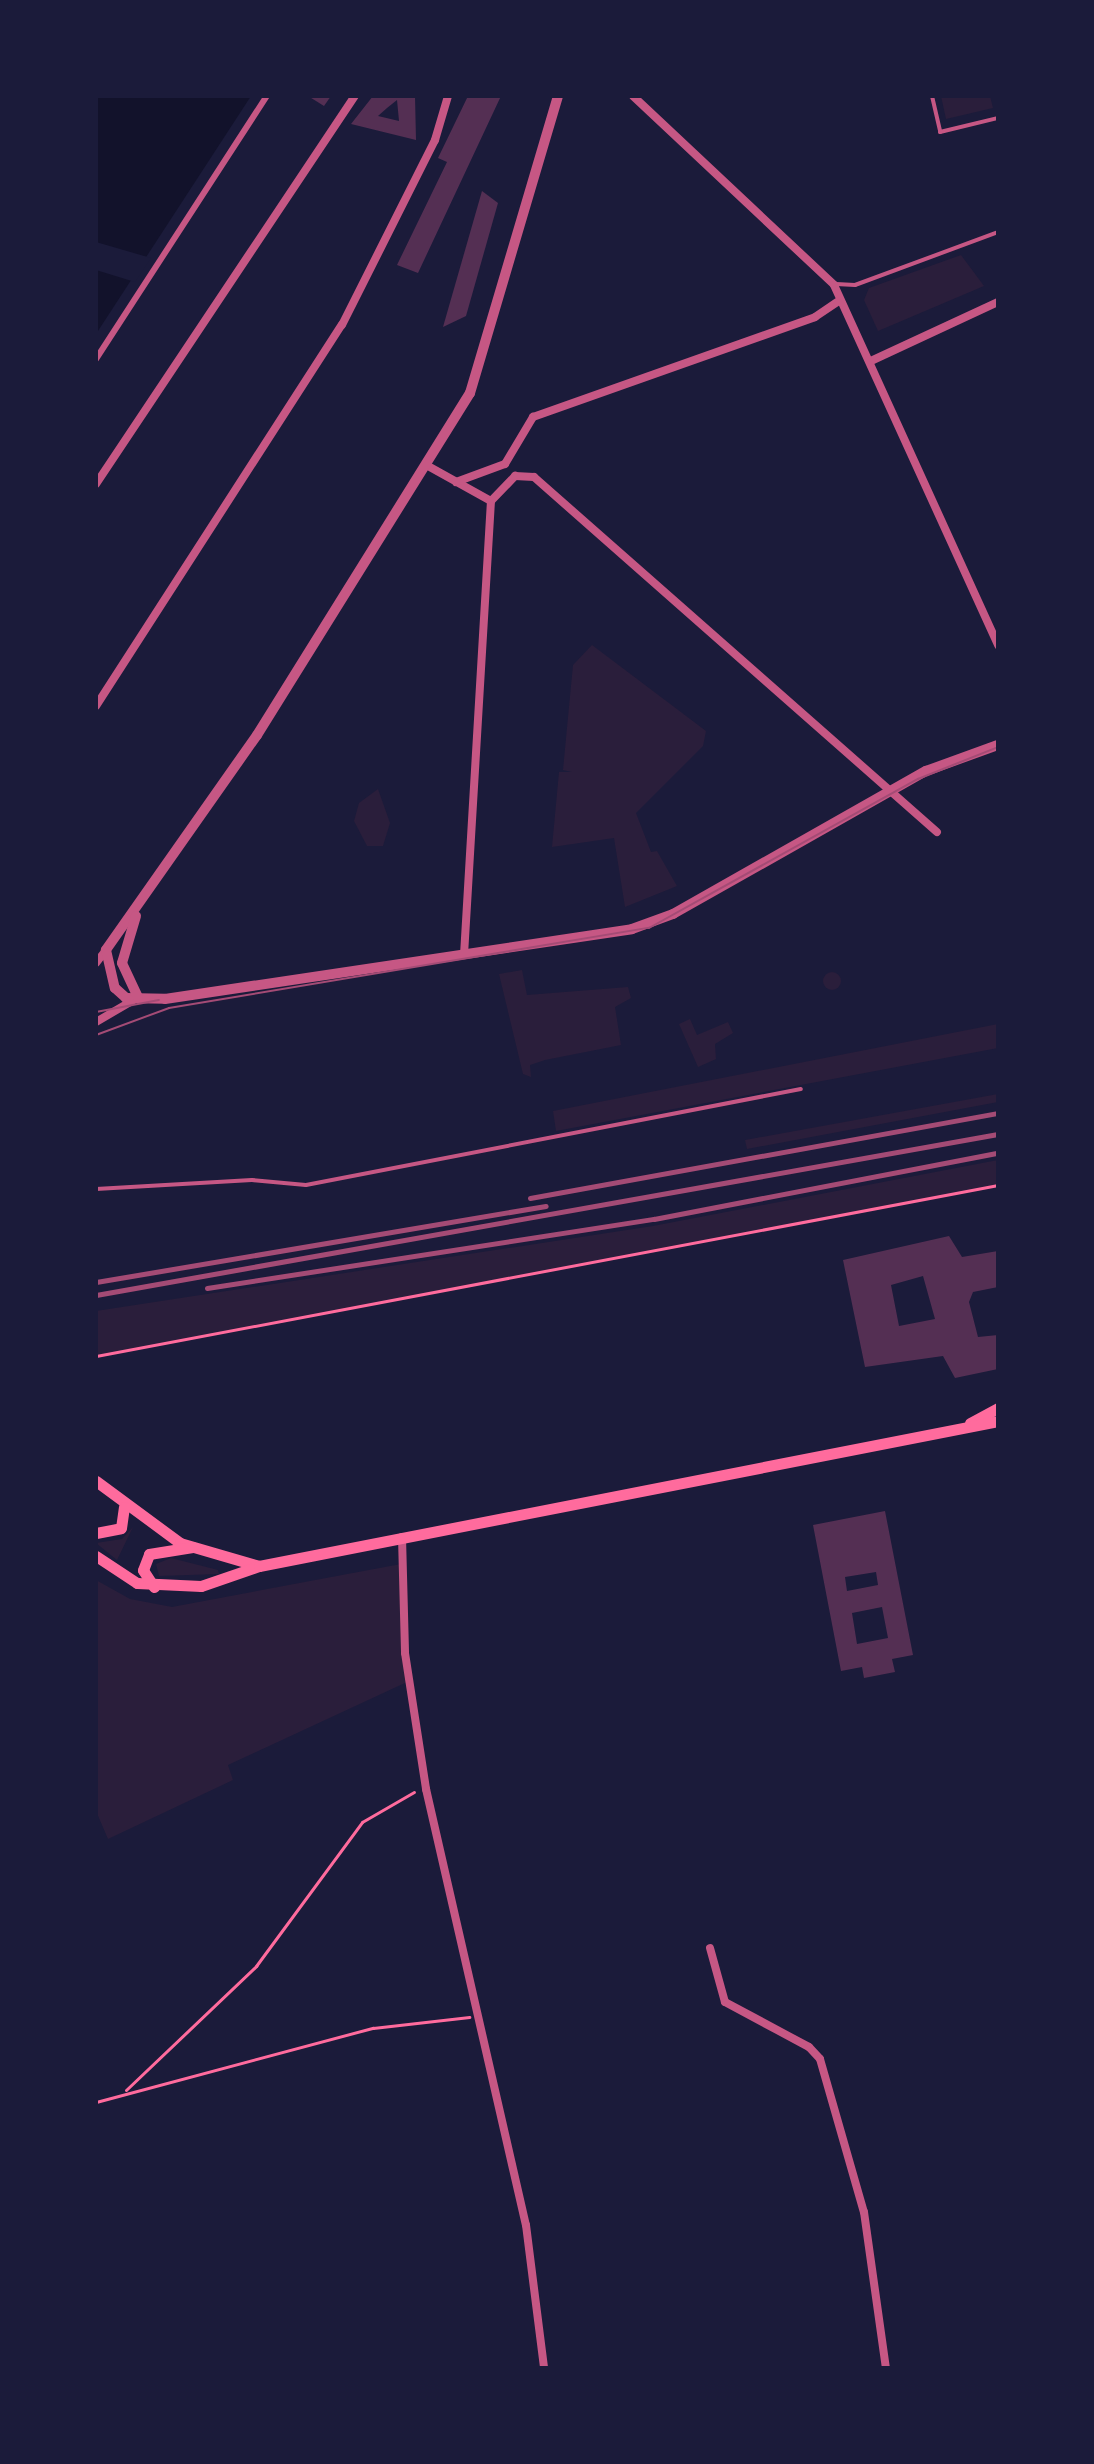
<!DOCTYPE html>
<html>
<head>
<meta charset="utf-8">
<style>
	body { margin:0 }
	#map { position:relative; width:1094px; height:2464px; overflow:hidden; background:#1b1b3a; font-family:"DM Sans",sans-serif }
	div>[style] { position:absolute }
	.green>* { inset:0; background:#2a1e3b }
	.round { border-radius:50% }
	.water>* { inset:0; background:#12122b }
	.pier>* { inset:0; background:#1b1b3a }
	.building>* { inset:0; background:#542f53 }
	.path>* { height:3px; margin:-1.5px; padding:0 1.5px; transform-origin:1.5px; border-radius:1.5px; background:#ff6b9d }
	.service>* { height:4px; margin:-2px; padding:0 2px; transform-origin:2px; border-radius:2px; background:#c65784 }
	.pedestrian>* { height:6px; margin:-3px; padding:0 3px; transform-origin:3px; border-radius:3px; background:#c65784 }
	.minor>* { height:8px; margin:-4px; padding:0 4px; transform-origin:4px; border-radius:4px; background:#c65784 }
	.tertiary>* { height:10px; margin:-5px; padding:0 5px; transform-origin:5px; border-radius:5px; background:#c65784 }
	.secondary>* { height:11px; margin:-5.5px; padding:0 5.5px; transform-origin:5.5px; border-radius:5.5px; background:#ff6b9d }
	.tram>* { height:2px; margin:-1px; padding:0 1px; transform-origin:1px; border-radius:1px; background:#a44b75 }
	.rail>* { height:5px; margin:-2.5px; padding:0 2.5px; transform-origin:2.5px; border-radius:2.5px; background:#a44b75 }
	span { translate:-50% -50%; white-space:nowrap; text-align:center; line-height:1.15; -webkit-text-stroke:8px #1b1b3a; paint-order:stroke }
	.frame { position:absolute; inset:0; border:98px solid #1b1b3a; pointer-events:none }
</style>
</head>
<body>
<div id="map">
	<div class="green">
		<i style="clip-path:polygon(941px 96px,990px 96px,993px 108px,946px 119px)"></i>
		<i style="clip-path:polygon(961px 255px,984px 286px,878px 331px,864px 300px,869px 288px)"></i>
		<i style="clip-path:polygon(592px 645px,706px 731px,703px 746px,636px 813px,651px 852px,657px 851px,677px 886px,625px 907px,614px 838px,552px 847px,559px 772px,572px 772px,563px 770px,573px 665px)"></i>
		<i style="clip-path:polygon(378px 789px,390px 823px,383px 846px,367px 846px,354px 821px,359px 803px)"></i>
		<i style="clip-path:polygon(522px 970px,527px 995px,628px 987px,631px 998px,615px 1007px,621px 1045px,545px 1060px,530px 1065px,531px 1077px,523px 1074px,499px 974px)"></i>
		<i class="round" style="left:823px;top:972px;width:18px;height:18px"></i>
		<i style="clip-path:polygon(690px 1019px,697px 1035px,728px 1022px,733px 1033px,715px 1044px,716px 1059px,698px 1067px,679px 1024px)"></i>
		<i style="clip-path:polygon(998px 1024px,998px 1048px,556px 1131px,553px 1111px)"></i>
		<i style="clip-path:polygon(998px 1094px,998px 1102px,747px 1149px,745px 1140px)"></i>
		<i style="clip-path:polygon(998px 1160px,998px 1185px,96px 1356px,96px 1311px,653px 1226px)"></i>
		<i style="clip-path:polygon(133px 1527px,117px 1560px,96px 1543px,122px 1539px)"></i>
		<i style="clip-path:polygon(171px 1558px,218px 1570px,219px 1574px,159px 1576px,156px 1564px)"></i>
		<i style="clip-path:polygon(401px 1564px,407px 1682px,228px 1765px,233px 1780px,108px 1839px,96px 1811px,96px 1580px,130px 1599px,172px 1607px)"></i>
	</div>
	<div class="water">
		<i style="clip-path:polygon(96px 96px,251px 96px,96px 334px)"></i>
	</div>
	<div class="pier">
		<i style="clip-path:polygon(96px 242px,151px 258px,135px 282px,96px 270px)"></i>
	</div>
	<div class="building">
		<i style="clip-path:polygon(308px 96px,331px 96px,324px 106px)"></i>
		<i style="clip-path:polygon(evenodd,373px 96px,415px 96px,416px 140px,351px 124px,373px 96px,397px 100px,399px 121px,378px 116px,387px 108px,397px 100px)"></i>
		<i style="clip-path:polygon(468px 96px,501px 96px,418px 273px,397px 265px,447px 162px,438px 158px)"></i>
		<i style="clip-path:polygon(482px 191px,498px 203px,466px 316px,443px 327px)"></i>
		<i style="clip-path:polygon(evenodd,949px 1236px,962px 1257px,998px 1251px,998px 1287px,973px 1292px,969px 1302px,978px 1337px,998px 1335px,998px 1369px,955px 1378px,943px 1356px,865px 1367px,843px 1260px,949px 1236px,923px 1276px,935px 1319px,899px 1326px,891px 1285px,923px 1276px)"></i>
		<i style="clip-path:polygon(evenodd,885px 1511px,913px 1655px,892px 1659px,895px 1672px,864px 1678px,862px 1667px,841px 1671px,813px 1525px,885px 1511px,876px 1572px,878px 1585px,847px 1591px,845px 1577px,876px 1572px,885px 1511px,882px 1607px,888px 1638px,857px 1644px,852px 1613px,882px 1607px)"></i>
	</div>
	<div class="path">
		<i style="left:96px;top:1356px;width:918px;rotate:-10.73deg"></i>
		<i style="left:126px;top:2090px;width:180px;rotate:-43.6deg"></i>
		<i style="left:256px;top:1966px;width:179px;rotate:-53.6deg"></i>
		<i style="left:362px;top:1822px;width:60px;rotate:-30deg"></i>
		<i style="left:96px;top:2102px;width:287px;rotate:-15deg"></i>
		<i style="left:373px;top:2028px;width:97px;rotate:-6.5deg"></i>
	</div>
	<div class="service">
		<i style="left:932px;top:96px;width:37px;rotate:77deg"></i>
		<i style="left:940px;top:132px;width:60px;rotate:-13.6deg"></i>
		<i style="left:836px;top:284px;width:19px;rotate:3deg"></i>
		<i style="left:855px;top:285px;width:153px;rotate:-20.3deg"></i>
		<i style="left:96px;top:1189px;width:156px;rotate:-3.3deg"></i>
		<i style="left:252px;top:1180px;width:54px;rotate:5.3deg"></i>
		<i style="left:306px;top:1185px;width:504px;rotate:-10.98deg"></i>
	</div>
	<div class="pedestrian">
		<i style="left:96px;top:359px;width:314px;rotate:-57deg"></i>
	</div>
	<div class="minor">
		<i style="left:633px;top:96px;width:276px;rotate:43.2deg"></i>
		<i style="left:834px;top:285px;width:396px;rotate:65.5deg"></i>
		<i style="left:873px;top:360px;width:138px;rotate:-24.9deg"></i>
		<i style="left:428px;top:466px;width:72px;rotate:29.1deg"></i>
		<i style="left:456px;top:482px;width:52px;rotate:-20.2deg"></i>
		<i style="left:505px;top:464px;width:55px;rotate:-59.2deg"></i>
		<i style="left:533px;top:417px;width:299px;rotate:-19.5deg"></i>
		<i style="left:815px;top:317px;width:27px;rotate:-34deg"></i>
		<i style="left:96px;top:484px;width:467px;rotate:-56.3deg"></i>
		<i style="left:96px;top:706px;width:454px;rotate:-57.2deg"></i>
		<i style="left:342px;top:325px;width:207px;rotate:-63.3deg"></i>
		<i style="left:435px;top:140px;width:46px;rotate:-73.5deg"></i>
		<i style="left:464px;top:955px;width:455px;rotate:-86.6deg"></i>
		<i style="left:491px;top:501px;width:35px;rotate:-46deg"></i>
		<i style="left:515px;top:476px;width:19px;rotate:3deg"></i>
		<i style="left:534px;top:477px;width:537px;rotate:41.38deg"></i>
		<i style="left:96px;top:963px;width:16px;rotate:-52deg"></i>
		<i style="left:96px;top:1022px;width:48px;rotate:-30.3deg"></i>
		<i style="left:402px;top:1537px;width:116px;rotate:88.5deg"></i>
		<i style="left:405px;top:1653px;width:138px;rotate:81.2deg"></i>
		<i style="left:426px;top:1789px;width:447px;rotate:77.1deg"></i>
		<i style="left:526px;top:2225px;width:144px;rotate:82.8deg"></i>
		<i style="left:710px;top:1948px;width:56px;rotate:74.5deg"></i>
		<i style="left:725px;top:2002px;width:95px;rotate:28.2deg"></i>
		<i style="left:809px;top:2047px;width:16px;rotate:47deg"></i>
		<i style="left:820px;top:2059px;width:159px;rotate:74deg"></i>
		<i style="left:864px;top:2212px;width:158px;rotate:82deg"></i>
	</div>
	<div class="tertiary">
		<i style="left:558px;top:96px;width:310px;rotate:106.5deg"></i>
		<i style="left:470px;top:393px;width:403px;rotate:121.9deg"></i>
		<i style="left:257px;top:735px;width:263px;rotate:125.1deg"></i>
		<i style="left:106px;top:950px;width:39px;rotate:77deg"></i>
		<i style="left:115px;top:988px;width:15px;rotate:42deg"></i>
		<i style="left:126px;top:998px;width:39px;rotate:1deg"></i>
		<i style="left:165px;top:999px;width:472px;rotate:-8.5deg"></i>
		<i style="left:632px;top:929px;width:44px;rotate:-20.1deg"></i>
		<i style="left:673px;top:914px;width:291px;rotate:-29.5deg"></i>
		<i style="left:926px;top:771px;width:77px;rotate:-19.9deg"></i>
		<i style="left:136px;top:916px;width:49px;rotate:106.6deg"></i>
		<i style="left:122px;top:963px;width:38px;rotate:65deg"></i>
	</div>
	<div class="secondary">
		<i style="left:970px;top:1423px;width:32px;rotate:-28deg"></i>
		<i style="left:96px;top:1481px;width:104px;rotate:36.4deg"></i>
		<i style="left:180px;top:1543px;width:82px;rotate:16.2deg"></i>
		<i style="left:96px;top:1533px;width:25px;rotate:-11deg"></i>
		<i style="left:121px;top:1528px;width:21px;rotate:-82deg"></i>
		<i style="left:96px;top:1556px;width:49px;rotate:33.4deg"></i>
		<i style="left:137px;top:1583px;width:64px;rotate:2.7deg"></i>
		<i style="left:201px;top:1586px;width:61px;rotate:-19deg"></i>
		<i style="left:259px;top:1566px;width:753px;rotate:-11.1deg"></i>
		<i style="left:154px;top:1587px;width:20px;rotate:-123deg"></i>
		<i style="left:143px;top:1570px;width:17px;rotate:-69deg"></i>
		<i style="left:149px;top:1554px;width:44px;rotate:-9.2deg"></i>
	</div>
	<div class="tram">
		<i style="left:96px;top:1012px;width:64px;rotate:-10.8deg"></i>
		<i style="left:96px;top:1035px;width:78px;rotate:-20.3deg"></i>
		<i style="left:169px;top:1008px;width:487px;rotate:-9.5deg"></i>
		<i style="left:649px;top:928px;width:308px;rotate:-29deg"></i>
		<i style="left:918px;top:779px;width:86px;rotate:-21.8deg"></i>
	</div>
	<div class="rail">
		<i style="left:530px;top:1198px;width:476px;rotate:-10.3deg"></i>
		<i style="left:96px;top:1282px;width:456px;rotate:-9.6deg"></i>
		<i style="left:207px;top:1288px;width:452px;rotate:-8.8deg"></i>
		<i style="left:654px;top:1219px;width:350px;rotate:-10.9deg"></i>
		<i style="left:96px;top:1295px;width:916px;rotate:-10.12deg"></i>
	</div>
	<div class="frame"></div>
</div>
</body>
</html>
